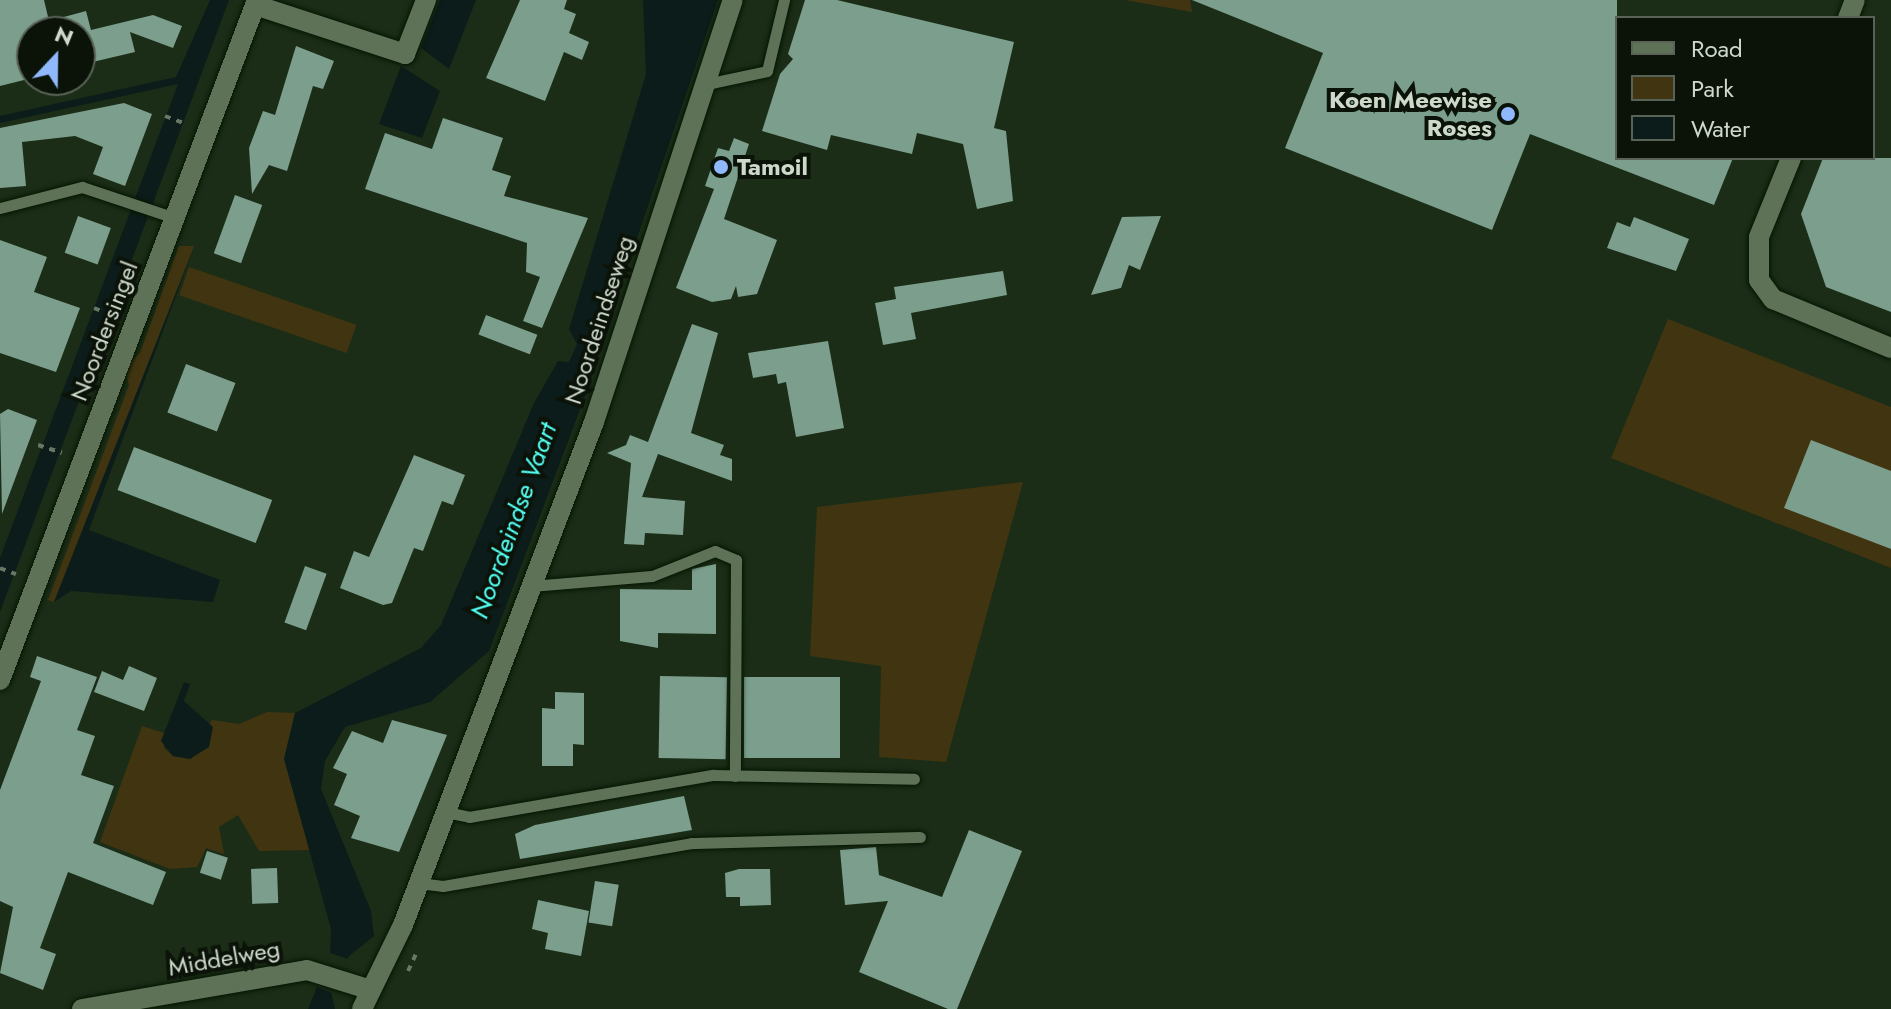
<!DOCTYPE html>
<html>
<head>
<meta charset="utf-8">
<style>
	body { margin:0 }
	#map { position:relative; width:1891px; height:1009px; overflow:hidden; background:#1b2d16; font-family:Jost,sans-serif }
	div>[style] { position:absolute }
	.green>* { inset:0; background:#413511; transform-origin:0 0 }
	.water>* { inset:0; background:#0c1c1a }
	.pier>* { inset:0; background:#1b2d16 }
	.building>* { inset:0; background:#7b9e8d; transform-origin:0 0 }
	.path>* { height:4px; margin-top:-2px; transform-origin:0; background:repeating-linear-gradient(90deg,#697865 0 6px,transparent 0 12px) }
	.roads { filter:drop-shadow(0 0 2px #051502) drop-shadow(0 0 2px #051502) }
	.lane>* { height:11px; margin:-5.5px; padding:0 5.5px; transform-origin:5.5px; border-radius:5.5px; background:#5e7258 }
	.street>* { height:20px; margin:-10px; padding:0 10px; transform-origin:10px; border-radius:10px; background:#5e7258 }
	.secondary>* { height:20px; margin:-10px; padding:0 10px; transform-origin:10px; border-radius:10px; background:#5e7258 }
	.dots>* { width:22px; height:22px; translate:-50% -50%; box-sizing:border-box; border:4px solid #0b1309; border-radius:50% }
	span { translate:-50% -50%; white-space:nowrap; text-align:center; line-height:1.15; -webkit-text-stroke:8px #0b1309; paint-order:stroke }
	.poi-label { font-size:24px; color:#ced9cb; font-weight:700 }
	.right { translate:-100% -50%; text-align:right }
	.left { translate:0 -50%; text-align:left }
	.street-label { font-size:24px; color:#ced9cb }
	.water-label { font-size:26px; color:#53fef2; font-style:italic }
	.legend { position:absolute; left:1615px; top:16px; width:260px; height:144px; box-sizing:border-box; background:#0b1309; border:2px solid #596257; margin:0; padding:10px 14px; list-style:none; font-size:24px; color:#ced9cb }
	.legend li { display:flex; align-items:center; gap:16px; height:40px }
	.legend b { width:40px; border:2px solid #596257 }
	.north { position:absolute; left:16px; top:16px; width:80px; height:80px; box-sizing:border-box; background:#0b1309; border:2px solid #596257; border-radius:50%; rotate:22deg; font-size:22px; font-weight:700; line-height:32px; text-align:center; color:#ced9cb }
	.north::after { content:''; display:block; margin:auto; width:28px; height:36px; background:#90b8fd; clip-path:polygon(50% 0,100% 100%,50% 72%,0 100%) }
</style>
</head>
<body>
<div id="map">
	<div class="green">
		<i style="clip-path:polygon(1125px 0,1190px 0,1192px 12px)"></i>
		<i style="clip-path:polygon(179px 246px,194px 246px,54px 602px,48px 600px,129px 385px,124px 368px,140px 353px)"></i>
		<i style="left:189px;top:267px;width:177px;height:30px;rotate:19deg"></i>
		<i style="clip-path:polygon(1668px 319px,1891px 407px,1891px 568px,1611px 458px)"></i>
		<i style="clip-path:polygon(1023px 482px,946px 762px,879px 757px,881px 666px,810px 656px,817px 507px)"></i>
		<i style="clip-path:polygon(267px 712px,295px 713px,284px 759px,311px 850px,259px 851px,238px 815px,219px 827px,224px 854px,206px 848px,197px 867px,170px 869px,100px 842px,142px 726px,164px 733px,164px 748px,173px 756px,190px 759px,212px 720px,239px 724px)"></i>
	</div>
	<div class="water">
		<i style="clip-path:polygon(210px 0,229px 0,0 612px,0 558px,178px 84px,0 123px,0 116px,176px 77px)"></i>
		<i style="clip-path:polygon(440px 0,476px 0,449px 69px,421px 48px)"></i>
		<i style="clip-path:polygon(643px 0,718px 0,601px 344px,589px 348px,582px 366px,590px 383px,489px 651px,430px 702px,345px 727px,325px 761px,321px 789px,371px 911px,374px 936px,349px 956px,331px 992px,335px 1009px,308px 1009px,330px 955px,331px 929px,284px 759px,295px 713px,421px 648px,441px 625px,534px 403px,558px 361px,569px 362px,577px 344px,569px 329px,646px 74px)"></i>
		<i style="clip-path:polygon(401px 66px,440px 91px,422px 138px,379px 124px)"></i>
		<i style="clip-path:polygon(193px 250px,89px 530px,220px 580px,213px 602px,71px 591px,54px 602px)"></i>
		<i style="clip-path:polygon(184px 682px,190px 684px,184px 701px,213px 727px,209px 747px,190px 759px,173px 756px,161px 741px)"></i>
	</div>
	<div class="pier">
		<i style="clip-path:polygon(330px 953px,348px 959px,331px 993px,317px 987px)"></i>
	</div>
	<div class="building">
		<i style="clip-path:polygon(0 0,44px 0,49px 21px,86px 11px,91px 30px,153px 15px,182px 26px,173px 48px,130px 32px,135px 52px,80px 65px,83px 32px,32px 32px,32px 78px,0 86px)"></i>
		<i style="clip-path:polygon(520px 0,567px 0,564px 9px,576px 14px,569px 33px,589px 42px,582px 60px,564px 52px,545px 101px,486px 78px)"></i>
		<i style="clip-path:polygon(805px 0,837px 0,1014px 42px,994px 128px,1006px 131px,1013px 201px,977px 209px,963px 144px,917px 133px,912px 154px,831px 135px,827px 150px,762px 131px,780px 74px,793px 59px,788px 54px)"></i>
		<i style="clip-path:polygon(1192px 0,1617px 0,1617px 158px,1733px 158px,1714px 205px,1530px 134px,1492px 230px,1285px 148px,1323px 53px)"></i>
		<i style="clip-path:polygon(296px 46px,334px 61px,323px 89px,313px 86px,287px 171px,269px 165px,252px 194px,249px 148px,263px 111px,275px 115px)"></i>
		<i style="clip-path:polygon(124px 103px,152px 114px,125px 186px,93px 174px,103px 147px,75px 136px,22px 142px,26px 186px,0 188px,0 128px)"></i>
		<i style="clip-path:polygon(443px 118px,503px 138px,492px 170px,511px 176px,504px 196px,588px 218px,542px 328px,523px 321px,540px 277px,526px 272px,527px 243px,365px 189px,385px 133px,432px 149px)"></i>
		<i style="clip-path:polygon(734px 138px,749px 144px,724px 219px,777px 240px,757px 294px,738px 297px,736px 286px,731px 299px,712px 302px,676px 288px,714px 189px,705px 186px,718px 148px,729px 151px)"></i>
		<i style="clip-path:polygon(1823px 158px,1891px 158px,1891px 312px,1826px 287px,1801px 214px)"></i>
		<i style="left:235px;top:195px;width:29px;height:62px;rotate:20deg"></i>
		<i style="left:78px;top:216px;width:35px;height:39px;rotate:20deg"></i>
		<i style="clip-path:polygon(1161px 216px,1140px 270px,1129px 265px,1121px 288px,1091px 295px,1122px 217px)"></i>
		<i style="clip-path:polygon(1634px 217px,1689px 239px,1676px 271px,1607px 248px,1617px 222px,1630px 227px)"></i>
		<i style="clip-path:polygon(0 240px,47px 257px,34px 292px,80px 308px,56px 372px,0 353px)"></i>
		<i style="clip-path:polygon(1003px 271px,1007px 295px,911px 313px,916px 339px,883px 345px,875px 303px,896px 299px,894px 287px)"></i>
		<i style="left:486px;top:315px;width:55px;height:21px;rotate:21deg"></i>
		<i style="clip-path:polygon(692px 324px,718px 333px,691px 433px,724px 445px,720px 455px,732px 459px,732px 481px,658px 454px,642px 497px,685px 501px,683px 535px,645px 533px,644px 545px,624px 544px,631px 463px,607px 453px,626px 445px,630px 435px,648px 442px)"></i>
		<i style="clip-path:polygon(828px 341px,844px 428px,796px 437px,786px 382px,778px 384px,776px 374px,753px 378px,748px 353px)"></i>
		<i style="left:186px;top:364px;width:53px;height:52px;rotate:21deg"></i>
		<i style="clip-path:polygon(8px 409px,37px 420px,2px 514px,0 414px)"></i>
		<i style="clip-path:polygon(1811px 440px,1891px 471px,1891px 549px,1784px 508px)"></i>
		<i style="left:134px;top:447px;width:148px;height:46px;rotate:21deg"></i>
		<i style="clip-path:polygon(414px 455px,465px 475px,453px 505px,442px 501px,423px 551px,414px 548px,392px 603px,383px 605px,340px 588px,354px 551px,369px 557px)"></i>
		<i style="clip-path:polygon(716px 564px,716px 634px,658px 633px,658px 648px,620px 641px,620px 589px,692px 590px,692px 569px)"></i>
		<i style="left:305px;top:566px;width:23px;height:60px;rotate:20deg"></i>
		<i style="clip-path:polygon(37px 656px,97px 677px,77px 730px,95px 736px,81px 775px,114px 786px,93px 843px,166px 872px,153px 905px,68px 872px,40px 948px,56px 954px,43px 990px,0 973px,13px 907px,0 901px,0 790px,41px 681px,30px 677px)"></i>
		<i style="clip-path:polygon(129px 666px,157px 678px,144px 711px,94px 692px,102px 671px,123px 680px)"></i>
		<i style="left:660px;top:676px;width:67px;height:82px;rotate:1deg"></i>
		<i style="left:744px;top:677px;width:96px;height:81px"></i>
		<i style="clip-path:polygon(555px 692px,584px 693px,584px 745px,573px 744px,573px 766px,542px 766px,542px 708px,555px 709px)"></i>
		<i style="clip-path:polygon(392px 720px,447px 735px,399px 852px,351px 838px,360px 816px,334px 805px,347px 774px,333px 768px,352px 731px,383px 743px)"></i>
		<i style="clip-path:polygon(684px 796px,692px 830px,520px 859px,515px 834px,535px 825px)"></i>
		<i style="clip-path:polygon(969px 830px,1022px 851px,957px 1009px,948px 1009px,859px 972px,888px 901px,845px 905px,840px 850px,876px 847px,879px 875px,942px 897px)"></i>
		<i style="left:207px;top:851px;width:22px;height:23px;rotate:18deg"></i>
		<i style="left:277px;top:868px;width:35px;height:26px;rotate:88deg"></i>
		<i style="clip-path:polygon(739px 869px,770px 869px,771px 905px,740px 906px,740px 897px,726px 897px,725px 873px)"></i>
		<i style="left:595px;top:881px;width:24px;height:42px;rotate:9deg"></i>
		<i style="clip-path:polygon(538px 900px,589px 911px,581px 956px,545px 949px,548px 933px,532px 929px)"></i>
	</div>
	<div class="path">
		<i style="left:165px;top:116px;width:22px;rotate:21deg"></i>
		<i style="left:94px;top:308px;width:22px;rotate:22deg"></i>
		<i style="left:38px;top:445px;width:25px;rotate:18deg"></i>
		<i style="left:0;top:568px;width:17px;rotate:21deg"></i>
		<i style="left:408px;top:971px;width:19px;rotate:-65deg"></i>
	</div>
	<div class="roads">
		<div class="lane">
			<i style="left:711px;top:83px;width:57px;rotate:-12.1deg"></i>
			<i style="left:767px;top:71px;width:73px;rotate:-76.5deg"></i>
			<i style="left:0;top:208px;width:85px;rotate:-14.4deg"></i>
			<i style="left:82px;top:187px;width:98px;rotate:18.4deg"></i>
			<i style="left:531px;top:586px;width:121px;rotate:-4.7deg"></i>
			<i style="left:652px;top:576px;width:68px;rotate:-21.6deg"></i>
			<i style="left:715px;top:551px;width:23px;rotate:23deg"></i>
			<i style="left:736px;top:560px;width:216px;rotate:90.3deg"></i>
			<i style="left:446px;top:812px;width:24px;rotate:12deg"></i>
			<i style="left:469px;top:817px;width:248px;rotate:-9.8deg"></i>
			<i style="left:713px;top:775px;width:201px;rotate:1.1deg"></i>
			<i style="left:419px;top:883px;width:24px;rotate:7deg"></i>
			<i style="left:443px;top:886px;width:252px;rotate:-9.8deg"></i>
			<i style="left:691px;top:843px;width:229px;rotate:-1.5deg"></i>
		</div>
		<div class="street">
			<i style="left:255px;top:5px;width:158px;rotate:18.1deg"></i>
			<i style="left:405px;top:54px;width:58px;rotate:-68.7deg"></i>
			<i style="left:1848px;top:18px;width:19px;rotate:-69deg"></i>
			<i style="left:1791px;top:158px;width:85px;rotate:112.1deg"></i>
			<i style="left:1759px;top:237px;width:43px;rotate:90deg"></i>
			<i style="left:1759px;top:280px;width:24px;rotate:54deg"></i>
			<i style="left:1773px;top:299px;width:128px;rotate:22.6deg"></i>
			<i style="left:0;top:680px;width:727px;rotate:-69.3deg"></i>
			<i style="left:82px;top:1009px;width:228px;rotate:-9.8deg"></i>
			<i style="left:307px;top:970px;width:67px;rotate:17.4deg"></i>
		</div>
		<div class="secondary">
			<i style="left:362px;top:1009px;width:93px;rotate:-64deg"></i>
			<i style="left:403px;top:925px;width:538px;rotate:-69.21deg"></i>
			<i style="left:594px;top:422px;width:444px;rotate:-71.8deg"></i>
		</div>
	</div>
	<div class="dots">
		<i style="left:1508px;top:114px;background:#90b8fd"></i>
		<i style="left:721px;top:167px;background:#90b8fd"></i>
	</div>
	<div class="poi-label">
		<span class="right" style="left:1492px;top:114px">Koen Meewise<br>Roses</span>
		<span class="left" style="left:737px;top:167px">Tamoil</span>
	</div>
	<div class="street-label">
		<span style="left:599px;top:320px;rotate:-72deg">Noordeindseweg</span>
		<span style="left:104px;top:331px;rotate:-69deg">Noordersingel</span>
		<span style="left:224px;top:958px;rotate:-10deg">Middelweg</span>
	</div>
	<div class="water-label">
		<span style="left:514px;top:521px;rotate:-70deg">Noordeindse Vaart</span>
	</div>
	<ul class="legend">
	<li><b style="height:10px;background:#5e7258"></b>Road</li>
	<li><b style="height:22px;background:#413511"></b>Park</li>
	<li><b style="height:22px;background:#0c1c1a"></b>Water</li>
	</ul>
	<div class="north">N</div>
</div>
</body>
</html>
